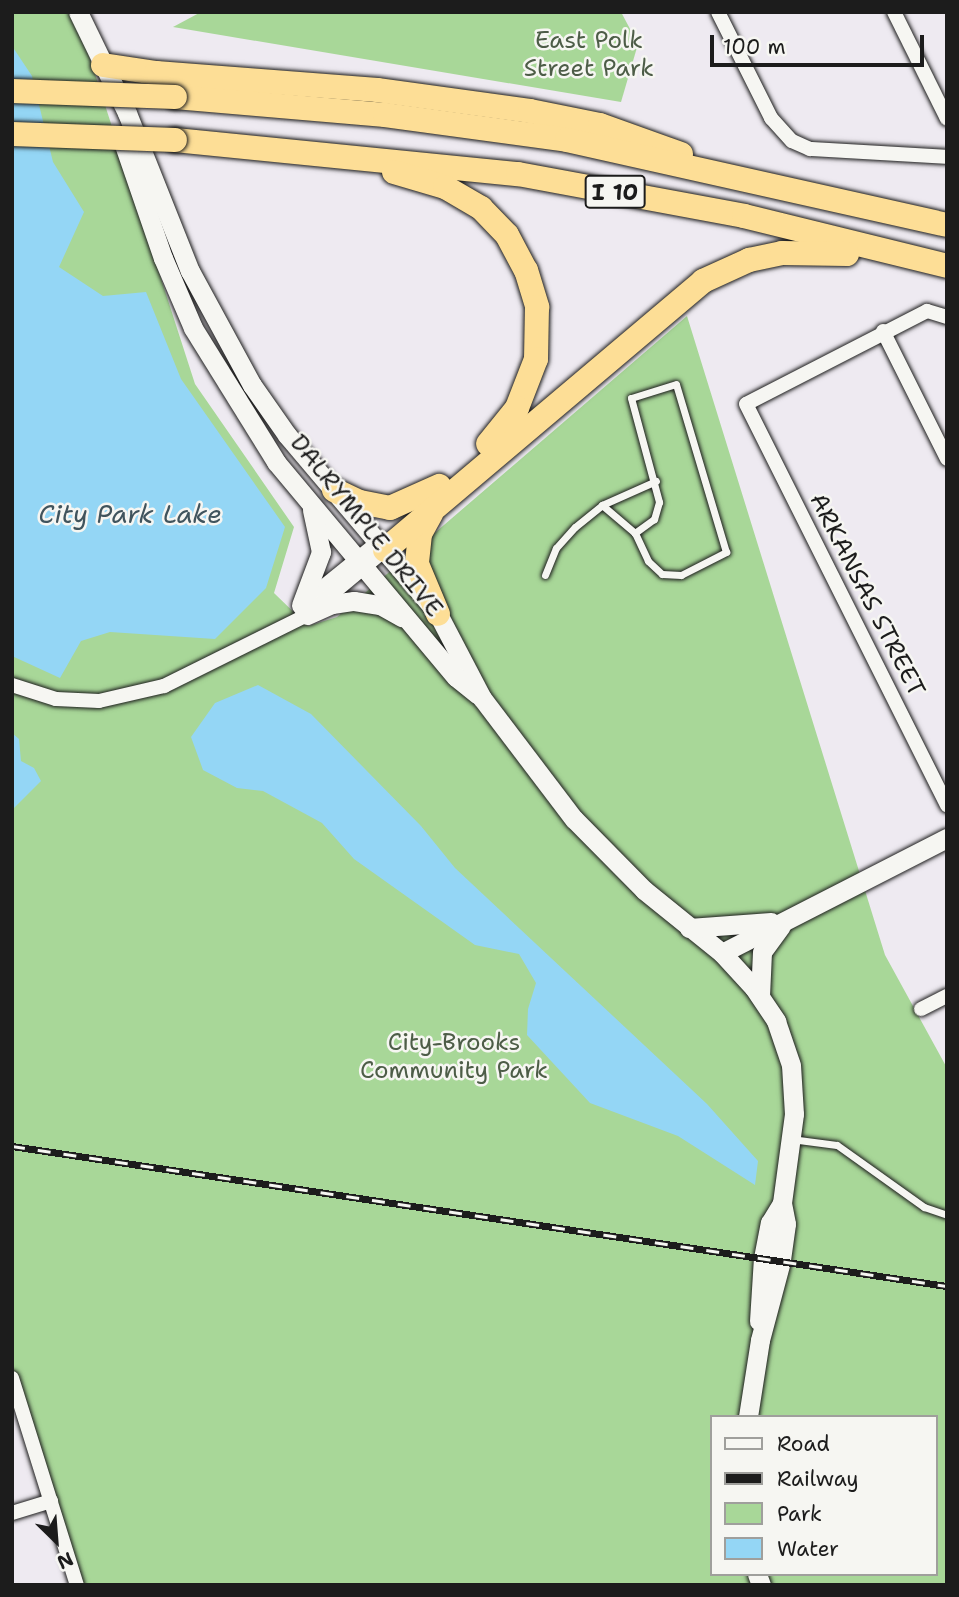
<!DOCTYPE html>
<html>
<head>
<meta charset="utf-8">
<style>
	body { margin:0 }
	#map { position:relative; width:959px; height:1597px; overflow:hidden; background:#eeeaf1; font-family:"Shantell Sans",sans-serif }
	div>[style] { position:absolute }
	.green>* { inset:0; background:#a8d798 }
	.water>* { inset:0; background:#94d6f5 }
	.roads { filter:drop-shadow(0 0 2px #1c1c1c) drop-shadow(0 0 2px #1c1c1c) }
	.lane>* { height:7px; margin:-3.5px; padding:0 3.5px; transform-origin:3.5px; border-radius:3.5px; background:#f6f6f2 }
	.street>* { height:14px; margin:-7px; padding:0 7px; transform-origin:7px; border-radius:7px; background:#f6f6f2 }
	.secondary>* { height:19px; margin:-9.5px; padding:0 9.5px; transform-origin:9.5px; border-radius:9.5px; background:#f6f6f2 }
	.highway>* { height:24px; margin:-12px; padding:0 12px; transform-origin:12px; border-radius:12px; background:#fdde96 }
	.rail>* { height:7px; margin-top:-3.5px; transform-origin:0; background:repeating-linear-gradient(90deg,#f6f6f2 0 13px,#1c1c1c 0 26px); box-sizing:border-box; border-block:2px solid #1c1c1c }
	.bridges { filter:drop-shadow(0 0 2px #1c1c1c) drop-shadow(0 0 2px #1c1c1c) }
	.highway-bridge>* { height:24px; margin:-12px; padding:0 12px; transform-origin:12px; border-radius:12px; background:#fdde96 }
	span { translate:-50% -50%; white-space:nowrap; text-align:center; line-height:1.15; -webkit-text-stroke:5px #f6f6f2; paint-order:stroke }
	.shield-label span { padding:2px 5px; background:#f6f6f2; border:2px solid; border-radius:5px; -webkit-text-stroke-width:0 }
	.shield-label { font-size:23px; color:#1c1c1c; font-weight:700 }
	.park-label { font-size:24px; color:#4d5d47 }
	.street-label { font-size:24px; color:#1c1c1c }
	.water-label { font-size:26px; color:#40545d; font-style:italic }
	.frame { position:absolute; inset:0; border:14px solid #1c1c1c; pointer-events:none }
	.legend { position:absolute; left:710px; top:1415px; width:228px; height:161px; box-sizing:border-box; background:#f6f6f2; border:2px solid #9f9f9c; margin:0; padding:9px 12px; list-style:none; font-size:21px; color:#1c1c1c }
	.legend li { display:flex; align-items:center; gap:14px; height:35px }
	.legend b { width:35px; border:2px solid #9f9f9c }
	.north { position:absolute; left:21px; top:1506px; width:70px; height:70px; -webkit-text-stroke:5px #f6f6f2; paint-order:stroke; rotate:155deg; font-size:19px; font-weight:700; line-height:28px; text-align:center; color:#1c1c1c }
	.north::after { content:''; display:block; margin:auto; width:24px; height:32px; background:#1c1c1c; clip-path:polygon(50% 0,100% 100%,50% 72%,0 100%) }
	.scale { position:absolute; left:710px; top:35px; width:214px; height:32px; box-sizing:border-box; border:4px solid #1c1c1c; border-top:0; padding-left:9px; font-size:21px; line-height:24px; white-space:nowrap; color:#1c1c1c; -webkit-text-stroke:5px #f6f6f2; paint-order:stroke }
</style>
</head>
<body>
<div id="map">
	<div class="green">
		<i style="clip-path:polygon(evenodd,12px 12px,75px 12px,195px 384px,294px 527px,274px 593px,308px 626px,337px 617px,687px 316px,885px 955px,947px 1068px,947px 1585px,77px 1585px,12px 1378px,12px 12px,712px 1417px,936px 1417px,936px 1574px,712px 1574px,712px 1417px)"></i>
		<i style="clip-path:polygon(201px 12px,621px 12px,638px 44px,621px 102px,173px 27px)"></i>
	</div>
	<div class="water">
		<i style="clip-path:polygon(12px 46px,32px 76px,53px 162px,84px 212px,59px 267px,103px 296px,146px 292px,181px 379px,285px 527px,266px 588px,215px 639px,110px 632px,81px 641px,60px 678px,12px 656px)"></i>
		<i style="clip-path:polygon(258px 685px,311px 714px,421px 826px,455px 868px,707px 1104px,758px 1161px,755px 1185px,678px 1136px,590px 1103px,527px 1035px,528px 1009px,536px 983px,519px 954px,475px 945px,354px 859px,322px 823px,263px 791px,237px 788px,203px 770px,191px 737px,215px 703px)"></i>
		<i style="clip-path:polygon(12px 733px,19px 739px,21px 761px,34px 768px,41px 781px,13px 809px)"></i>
	</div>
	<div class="roads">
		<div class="lane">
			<i style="left:602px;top:505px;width:43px;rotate:40.3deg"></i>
			<i style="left:635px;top:533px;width:31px;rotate:65deg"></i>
			<i style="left:648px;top:561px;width:19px;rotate:43deg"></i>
			<i style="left:662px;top:574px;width:19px;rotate:3deg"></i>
			<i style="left:681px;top:575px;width:51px;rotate:-27.1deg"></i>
			<i style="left:726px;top:552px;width:175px;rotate:-106.6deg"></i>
			<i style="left:676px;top:384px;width:47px;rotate:162.7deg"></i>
			<i style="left:631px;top:398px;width:108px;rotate:74.9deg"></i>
			<i style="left:659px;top:502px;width:18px;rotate:106deg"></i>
			<i style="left:654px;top:519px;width:24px;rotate:144deg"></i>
			<i style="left:545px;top:575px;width:29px;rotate:-68deg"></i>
			<i style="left:556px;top:548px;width:28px;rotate:-48deg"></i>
			<i style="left:575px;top:527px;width:35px;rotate:-39deg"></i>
			<i style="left:602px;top:505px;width:59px;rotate:-24deg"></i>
			<i style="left:791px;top:1139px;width:46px;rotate:7.4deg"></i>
			<i style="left:837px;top:1145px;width:107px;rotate:35.5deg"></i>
			<i style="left:924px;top:1207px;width:24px;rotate:19deg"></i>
		</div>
		<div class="street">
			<i style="left:718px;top:12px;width:119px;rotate:63.4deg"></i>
			<i style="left:771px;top:118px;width:31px;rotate:48deg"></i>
			<i style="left:792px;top:141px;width:20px;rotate:24deg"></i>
			<i style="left:810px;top:149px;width:137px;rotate:3.3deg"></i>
			<i style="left:894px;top:12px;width:119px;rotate:63.6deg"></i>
			<i style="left:947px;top:317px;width:21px;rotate:-163deg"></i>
			<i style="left:927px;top:311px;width:203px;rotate:152.8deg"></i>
			<i style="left:746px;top:404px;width:449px;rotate:63.4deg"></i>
			<i style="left:883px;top:331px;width:143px;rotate:63.4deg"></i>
			<i style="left:303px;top:603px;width:97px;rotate:-39.1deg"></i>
			<i style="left:12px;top:685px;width:46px;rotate:17.7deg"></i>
			<i style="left:56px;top:699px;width:43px;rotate:2.7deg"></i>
			<i style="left:99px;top:701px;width:67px;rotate:-13deg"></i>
			<i style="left:164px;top:686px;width:160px;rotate:-26.4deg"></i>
			<i style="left:307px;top:615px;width:102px;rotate:-39.8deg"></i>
			<i style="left:921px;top:1009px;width:29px;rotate:-27deg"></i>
			<i style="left:12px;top:1378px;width:217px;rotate:72.6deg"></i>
			<i style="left:12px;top:1513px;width:41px;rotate:-17.1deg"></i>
		</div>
		<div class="secondary">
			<i style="left:78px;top:12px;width:112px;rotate:64.1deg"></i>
			<i style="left:127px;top:113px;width:170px;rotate:68.3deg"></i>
			<i style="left:190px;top:271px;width:130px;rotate:61.5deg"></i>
			<i style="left:252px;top:385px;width:61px;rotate:55deg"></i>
			<i style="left:287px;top:435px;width:234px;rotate:49.8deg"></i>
			<i style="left:438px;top:614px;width:95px;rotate:62.4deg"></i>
			<i style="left:482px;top:698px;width:152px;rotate:52.8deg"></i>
			<i style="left:574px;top:819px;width:100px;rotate:45.4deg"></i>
			<i style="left:644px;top:890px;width:100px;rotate:38.9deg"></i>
			<i style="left:722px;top:953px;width:47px;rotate:47.6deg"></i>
			<i style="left:754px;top:988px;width:40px;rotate:56deg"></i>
			<i style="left:776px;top:1021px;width:46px;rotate:71.2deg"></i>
			<i style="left:791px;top:1065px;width:49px;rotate:86.5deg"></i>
			<i style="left:794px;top:1114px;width:90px;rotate:97.7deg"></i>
			<i style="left:782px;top:1203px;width:21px;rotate:79deg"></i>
			<i style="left:786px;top:1224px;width:37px;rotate:98deg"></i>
			<i style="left:781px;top:1261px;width:82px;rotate:104.9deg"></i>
			<i style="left:760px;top:1340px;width:78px;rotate:98.9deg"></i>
			<i style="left:124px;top:145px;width:120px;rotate:71deg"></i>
			<i style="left:163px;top:258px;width:76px;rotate:66.8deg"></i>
			<i style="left:193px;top:328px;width:158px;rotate:58.2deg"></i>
			<i style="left:276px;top:462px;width:280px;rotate:50.1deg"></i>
			<i style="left:456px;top:677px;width:28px;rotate:39deg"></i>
			<i style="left:301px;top:605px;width:57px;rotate:-69.3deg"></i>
			<i style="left:321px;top:552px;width:43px;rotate:-102.1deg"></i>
			<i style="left:307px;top:615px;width:27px;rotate:-24deg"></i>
			<i style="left:332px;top:604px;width:22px;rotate:-8deg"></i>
			<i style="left:354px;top:601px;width:26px;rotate:9deg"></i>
			<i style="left:380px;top:605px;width:25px;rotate:29deg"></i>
			<i style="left:689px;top:928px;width:82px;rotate:-4.2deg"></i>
			<i style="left:722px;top:953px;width:253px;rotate:-27.1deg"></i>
			<i style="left:760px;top:996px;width:44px;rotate:-87.4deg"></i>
			<i style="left:762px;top:952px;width:32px;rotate:-54deg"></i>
			<i style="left:759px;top:1321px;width:63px;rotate:-86.4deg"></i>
			<i style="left:763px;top:1258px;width:36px;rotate:-79deg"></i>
			<i style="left:770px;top:1223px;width:23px;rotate:-59deg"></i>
			<i style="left:757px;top:1574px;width:12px;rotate:70deg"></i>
		</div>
		<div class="highway">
			<i style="left:103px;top:65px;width:54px;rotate:8.6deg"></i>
			<i style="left:156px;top:73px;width:222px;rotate:4.4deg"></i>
			<i style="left:377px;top:90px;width:154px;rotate:7.8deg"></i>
			<i style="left:530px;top:111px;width:71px;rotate:11.3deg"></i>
			<i style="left:600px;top:125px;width:86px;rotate:19.7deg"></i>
			<i style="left:175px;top:97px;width:211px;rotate:4.9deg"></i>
			<i style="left:385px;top:115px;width:184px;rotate:7.8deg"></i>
			<i style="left:567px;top:140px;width:389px;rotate:12.6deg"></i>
			<i style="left:175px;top:140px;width:345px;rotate:5.7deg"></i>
			<i style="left:518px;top:174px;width:230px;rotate:10.5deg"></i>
			<i style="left:744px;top:216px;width:209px;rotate:13.8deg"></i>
			<i style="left:394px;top:172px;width:53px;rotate:16.4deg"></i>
			<i style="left:445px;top:187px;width:42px;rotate:30.3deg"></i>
			<i style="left:481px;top:208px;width:37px;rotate:46deg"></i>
			<i style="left:507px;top:235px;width:40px;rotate:62deg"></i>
			<i style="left:526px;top:270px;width:39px;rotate:73deg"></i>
			<i style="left:537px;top:307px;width:52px;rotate:91.1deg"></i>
			<i style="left:536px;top:359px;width:53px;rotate:111.2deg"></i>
			<i style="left:517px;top:408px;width:46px;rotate:128.9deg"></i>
			<i style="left:334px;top:490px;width:29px;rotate:25deg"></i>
			<i style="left:360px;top:502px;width:31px;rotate:11deg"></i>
			<i style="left:390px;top:508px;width:54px;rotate:-24.2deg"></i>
			<i style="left:431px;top:514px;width:23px;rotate:119deg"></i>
			<i style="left:420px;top:534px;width:30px;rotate:96deg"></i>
			<i style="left:417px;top:564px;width:54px;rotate:67.2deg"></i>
			<i style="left:385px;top:550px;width:417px;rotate:-40.2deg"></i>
			<i style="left:703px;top:281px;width:51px;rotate:-24.5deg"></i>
			<i style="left:749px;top:260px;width:34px;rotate:-12deg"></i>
			<i style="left:782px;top:253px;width:65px;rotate:0.9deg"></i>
		</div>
	</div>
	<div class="rail">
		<i style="left:12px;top:1146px;width:945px;rotate:8.52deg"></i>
	</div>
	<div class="bridges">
		<div class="highway-bridge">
			<i style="left:12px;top:91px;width:163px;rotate:2.1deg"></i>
			<i style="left:12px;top:134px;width:163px;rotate:2.1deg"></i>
		</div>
	</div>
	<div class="shield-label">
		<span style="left:615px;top:192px">I 10</span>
	</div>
	<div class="park-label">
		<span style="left:589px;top:55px">East Polk<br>Street Park</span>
		<span style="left:454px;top:1057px">City-Brooks<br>Community Park</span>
	</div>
	<div class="street-label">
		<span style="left:366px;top:526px;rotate:51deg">DALRYMPLE DRIVE</span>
		<span style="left:867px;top:595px;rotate:63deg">ARKANSAS STREET</span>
	</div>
	<div class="water-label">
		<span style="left:130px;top:514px">City Park Lake</span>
	</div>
	<div class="frame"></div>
	<ul class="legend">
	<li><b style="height:9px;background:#f6f6f2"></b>Road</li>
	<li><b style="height:9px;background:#1c1c1c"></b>Railway</li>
	<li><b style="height:19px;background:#a8d798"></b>Park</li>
	<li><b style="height:19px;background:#94d6f5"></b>Water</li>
	</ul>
	<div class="north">N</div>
	<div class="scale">100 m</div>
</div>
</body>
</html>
